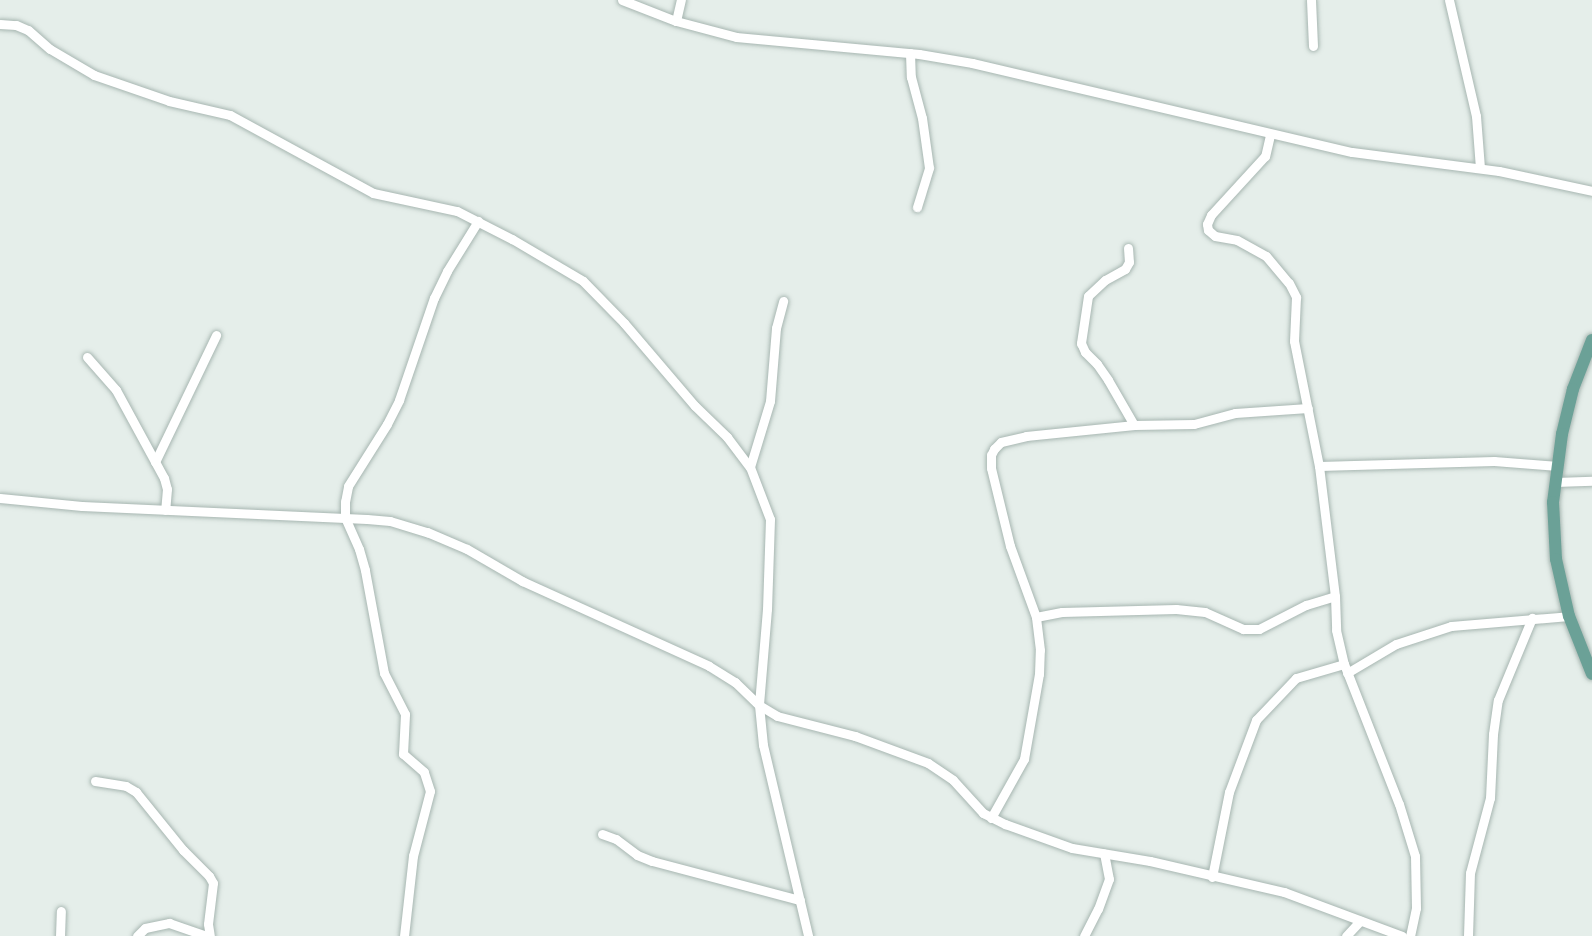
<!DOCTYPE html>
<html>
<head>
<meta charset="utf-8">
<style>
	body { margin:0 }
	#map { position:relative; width:1592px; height:936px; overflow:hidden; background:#e5eeea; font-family:"PT Sans",sans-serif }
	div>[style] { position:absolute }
	.roads { filter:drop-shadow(0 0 2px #a7b6b1) drop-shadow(0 0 2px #a7b6b1) }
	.minor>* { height:9px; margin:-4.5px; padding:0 4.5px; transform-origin:4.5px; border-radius:4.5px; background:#fff }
	.major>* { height:12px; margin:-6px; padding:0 6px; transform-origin:6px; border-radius:6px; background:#6ba197 }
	span { translate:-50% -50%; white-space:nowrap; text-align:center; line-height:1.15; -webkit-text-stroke:4.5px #f5faf8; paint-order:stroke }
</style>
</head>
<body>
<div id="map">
	<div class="roads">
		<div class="minor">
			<i style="left:622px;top:0;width:58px;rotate:21.3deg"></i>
			<i style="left:676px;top:21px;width:62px;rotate:14.9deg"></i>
			<i style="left:736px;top:37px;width:184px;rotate:5.3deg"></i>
			<i style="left:919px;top:54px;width:54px;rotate:9.6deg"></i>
			<i style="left:972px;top:63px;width:390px;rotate:13.2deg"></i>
			<i style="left:1352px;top:152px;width:148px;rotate:7.4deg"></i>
			<i style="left:1499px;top:171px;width:95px;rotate:12.1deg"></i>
			<i style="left:1311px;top:0;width:46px;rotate:87.5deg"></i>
			<i style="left:1449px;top:0;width:119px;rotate:76.9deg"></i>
			<i style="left:1476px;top:116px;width:52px;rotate:85.6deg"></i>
			<i style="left:676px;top:21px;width:22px;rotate:-77deg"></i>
			<i style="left:0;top:24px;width:16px;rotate:4deg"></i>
			<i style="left:16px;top:25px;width:13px;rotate:23deg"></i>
			<i style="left:28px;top:30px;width:29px;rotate:41deg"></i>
			<i style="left:50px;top:49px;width:51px;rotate:30.6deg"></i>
			<i style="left:94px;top:75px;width:79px;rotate:19.1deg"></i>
			<i style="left:169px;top:101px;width:63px;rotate:12.9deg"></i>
			<i style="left:230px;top:115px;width:163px;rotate:28.6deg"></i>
			<i style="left:373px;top:193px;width:86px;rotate:12.1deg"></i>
			<i style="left:457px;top:211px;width:62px;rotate:27deg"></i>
			<i style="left:512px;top:239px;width:82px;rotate:30.6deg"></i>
			<i style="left:583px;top:281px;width:59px;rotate:45.7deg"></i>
			<i style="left:624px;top:323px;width:109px;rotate:49.5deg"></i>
			<i style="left:695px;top:406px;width:45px;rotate:44.1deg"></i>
			<i style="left:727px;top:437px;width:38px;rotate:53deg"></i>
			<i style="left:750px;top:467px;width:56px;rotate:69deg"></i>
			<i style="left:770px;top:519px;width:90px;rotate:91.9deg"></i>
			<i style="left:767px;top:609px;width:96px;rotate:94.8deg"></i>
			<i style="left:759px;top:705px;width:40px;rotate:84.3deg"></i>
			<i style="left:763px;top:745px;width:196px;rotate:76.7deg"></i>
			<i style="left:910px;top:53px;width:24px;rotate:88deg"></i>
			<i style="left:911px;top:77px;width:42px;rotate:75deg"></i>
			<i style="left:922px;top:118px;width:50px;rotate:82deg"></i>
			<i style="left:929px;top:168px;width:41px;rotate:107.1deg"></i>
			<i style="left:1270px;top:135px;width:22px;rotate:103deg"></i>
			<i style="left:1265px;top:156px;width:80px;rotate:132.5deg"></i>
			<i style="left:1211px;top:215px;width:10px;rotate:114deg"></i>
			<i style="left:1207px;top:224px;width:6px;rotate:81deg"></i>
			<i style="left:1208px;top:230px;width:9px;rotate:41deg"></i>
			<i style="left:1215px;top:236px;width:22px;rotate:10deg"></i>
			<i style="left:1237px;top:240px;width:33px;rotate:29deg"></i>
			<i style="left:1266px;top:256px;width:35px;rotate:50deg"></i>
			<i style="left:1289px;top:283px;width:16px;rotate:63deg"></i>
			<i style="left:1296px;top:297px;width:44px;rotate:92.6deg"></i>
			<i style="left:1294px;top:341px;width:127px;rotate:78.7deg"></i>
			<i style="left:1319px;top:466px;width:131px;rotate:83deg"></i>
			<i style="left:1335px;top:596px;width:34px;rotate:88deg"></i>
			<i style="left:1336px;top:630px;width:35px;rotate:77deg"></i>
			<i style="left:1344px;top:664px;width:150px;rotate:68.6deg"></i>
			<i style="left:1399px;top:804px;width:54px;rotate:72.9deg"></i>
			<i style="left:1415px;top:856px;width:52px;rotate:88.9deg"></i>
			<i style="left:1416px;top:908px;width:29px;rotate:102deg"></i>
			<i style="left:1128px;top:248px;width:14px;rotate:86deg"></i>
			<i style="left:1129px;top:262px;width:8px;rotate:120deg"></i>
			<i style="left:1125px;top:269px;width:23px;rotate:151deg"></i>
			<i style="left:1105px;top:280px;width:23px;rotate:137deg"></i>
			<i style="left:1088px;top:296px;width:48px;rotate:98.5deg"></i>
			<i style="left:1081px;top:343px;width:10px;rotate:66deg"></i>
			<i style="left:1085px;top:352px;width:17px;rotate:45deg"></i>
			<i style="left:1097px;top:364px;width:19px;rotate:55deg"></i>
			<i style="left:1108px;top:380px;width:52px;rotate:60deg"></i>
			<i style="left:87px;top:357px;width:44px;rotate:48.7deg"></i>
			<i style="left:116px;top:390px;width:100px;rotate:61.4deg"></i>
			<i style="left:164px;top:478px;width:11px;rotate:75deg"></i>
			<i style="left:167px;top:489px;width:21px;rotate:95deg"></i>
			<i style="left:155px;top:462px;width:141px;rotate:-64.3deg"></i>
			<i style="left:1319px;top:466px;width:175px;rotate:-1.6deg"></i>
			<i style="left:1494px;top:461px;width:64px;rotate:4.5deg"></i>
			<i style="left:750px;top:467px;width:69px;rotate:-73.1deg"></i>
			<i style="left:770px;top:401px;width:73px;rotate:-85.3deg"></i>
			<i style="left:776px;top:328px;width:28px;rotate:-75deg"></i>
			<i style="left:1555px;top:482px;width:37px;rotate:-2deg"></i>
			<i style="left:0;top:498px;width:82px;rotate:5.6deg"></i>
			<i style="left:82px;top:506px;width:285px;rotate:2.6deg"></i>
			<i style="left:367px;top:519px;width:23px;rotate:5deg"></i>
			<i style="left:390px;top:521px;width:39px;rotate:17deg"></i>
			<i style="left:427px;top:532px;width:43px;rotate:23deg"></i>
			<i style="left:467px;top:549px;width:64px;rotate:30.2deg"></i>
			<i style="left:522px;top:581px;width:205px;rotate:24.4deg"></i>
			<i style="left:709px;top:666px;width:31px;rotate:32deg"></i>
			<i style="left:735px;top:682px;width:33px;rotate:44deg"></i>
			<i style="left:759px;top:705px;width:21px;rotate:31deg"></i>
			<i style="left:777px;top:716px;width:81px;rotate:14.4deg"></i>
			<i style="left:855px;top:736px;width:78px;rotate:20.3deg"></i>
			<i style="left:928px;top:763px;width:30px;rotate:34deg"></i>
			<i style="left:953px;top:780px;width:45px;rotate:47.7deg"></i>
			<i style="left:983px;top:813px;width:25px;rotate:27deg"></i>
			<i style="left:1005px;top:824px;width:71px;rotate:19.7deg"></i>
			<i style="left:1072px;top:848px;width:79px;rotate:9.5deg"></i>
			<i style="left:1150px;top:861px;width:138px;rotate:13deg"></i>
			<i style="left:1284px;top:892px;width:126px;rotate:20.4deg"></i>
			<i style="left:1036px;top:617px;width:26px;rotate:-11deg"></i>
			<i style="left:1062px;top:612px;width:114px;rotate:-1.5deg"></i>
			<i style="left:1176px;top:609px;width:29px;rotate:6deg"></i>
			<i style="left:1205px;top:612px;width:42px;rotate:24.1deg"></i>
			<i style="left:1243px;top:629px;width:16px"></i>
			<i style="left:1259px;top:629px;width:53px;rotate:-27.1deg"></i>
			<i style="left:1306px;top:605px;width:30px;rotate:-17deg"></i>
			<i style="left:1347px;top:673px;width:57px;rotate:-30.6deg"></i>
			<i style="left:1396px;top:644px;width:58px;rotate:-18.1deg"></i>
			<i style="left:1451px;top:626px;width:118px;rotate:-4.8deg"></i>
			<i style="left:95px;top:781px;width:31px;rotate:9deg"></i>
			<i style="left:126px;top:786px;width:12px;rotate:31deg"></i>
			<i style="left:136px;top:792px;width:75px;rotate:51deg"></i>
			<i style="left:183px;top:850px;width:37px;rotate:45deg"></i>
			<i style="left:209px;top:876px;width:8px;rotate:60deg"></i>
			<i style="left:213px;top:883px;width:41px;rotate:97deg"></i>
			<i style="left:208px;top:924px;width:12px;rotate:81deg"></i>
			<i style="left:991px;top:818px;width:68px;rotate:-60.8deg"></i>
			<i style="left:1024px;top:759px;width:86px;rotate:-80deg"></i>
			<i style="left:1039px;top:674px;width:24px;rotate:-88deg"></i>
			<i style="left:1040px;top:650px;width:33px;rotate:-97deg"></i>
			<i style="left:1036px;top:617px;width:76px;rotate:-110.1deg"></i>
			<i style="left:1010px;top:546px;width:80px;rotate:-103.7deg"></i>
			<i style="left:991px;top:468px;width:13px;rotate:-90deg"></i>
			<i style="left:991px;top:455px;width:7px;rotate:-63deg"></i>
			<i style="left:994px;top:449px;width:10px;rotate:-45deg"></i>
			<i style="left:1001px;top:442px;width:26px;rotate:-13deg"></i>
			<i style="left:1026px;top:436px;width:109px;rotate:-5.8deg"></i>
			<i style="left:1134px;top:425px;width:60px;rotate:-1deg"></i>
			<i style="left:1194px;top:424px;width:42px;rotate:-15deg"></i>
			<i style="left:1235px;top:413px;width:73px;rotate:-3.9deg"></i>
			<i style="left:602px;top:834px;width:15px;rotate:20deg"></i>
			<i style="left:616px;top:839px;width:26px;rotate:37deg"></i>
			<i style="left:637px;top:855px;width:16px;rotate:22deg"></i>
			<i style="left:652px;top:861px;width:153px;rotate:14.8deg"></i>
			<i style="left:1212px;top:877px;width:87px;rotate:-78.7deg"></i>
			<i style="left:1229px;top:792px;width:77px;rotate:-69.4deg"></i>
			<i style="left:1256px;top:720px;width:58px;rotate:-46.4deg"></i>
			<i style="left:1296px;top:678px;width:50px;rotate:-16.3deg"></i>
			<i style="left:60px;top:936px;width:25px;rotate:-88deg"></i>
			<i style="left:137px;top:936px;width:11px;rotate:-45deg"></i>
			<i style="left:145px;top:928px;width:25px;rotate:-12deg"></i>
			<i style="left:169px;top:923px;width:39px;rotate:19deg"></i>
			<i style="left:404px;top:936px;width:81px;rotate:-83.6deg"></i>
			<i style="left:413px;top:856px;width:67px;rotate:-75.3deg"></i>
			<i style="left:430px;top:791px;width:20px;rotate:-108deg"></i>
			<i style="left:424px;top:772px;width:28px;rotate:-139deg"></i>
			<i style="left:403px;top:754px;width:40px;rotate:-87.1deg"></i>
			<i style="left:405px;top:714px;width:46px;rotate:-117.1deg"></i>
			<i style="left:384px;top:673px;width:105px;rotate:-100.5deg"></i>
			<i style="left:365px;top:570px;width:22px;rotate:-106deg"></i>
			<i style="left:359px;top:549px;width:34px;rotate:-114deg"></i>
			<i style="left:345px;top:518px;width:16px;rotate:-90deg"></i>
			<i style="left:345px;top:502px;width:16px;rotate:-79deg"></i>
			<i style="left:348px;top:486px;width:73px;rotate:-57.8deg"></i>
			<i style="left:387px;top:424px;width:27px;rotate:-63deg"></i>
			<i style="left:399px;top:400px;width:108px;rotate:-71.1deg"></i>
			<i style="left:434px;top:298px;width:30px;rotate:-64deg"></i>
			<i style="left:447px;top:271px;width:59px;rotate:-58.2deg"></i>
			<i style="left:1084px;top:936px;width:30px;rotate:-63deg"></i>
			<i style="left:1098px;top:909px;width:32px;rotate:-70deg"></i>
			<i style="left:1109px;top:879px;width:26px;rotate:-101deg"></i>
			<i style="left:1346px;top:936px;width:21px;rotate:-47deg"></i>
			<i style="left:1468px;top:936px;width:63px;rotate:-88.2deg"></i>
			<i style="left:1470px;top:873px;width:78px;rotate:-75.1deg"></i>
			<i style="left:1490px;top:798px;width:64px;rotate:-87.3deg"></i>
			<i style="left:1493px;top:734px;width:34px;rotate:-82deg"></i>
			<i style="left:1498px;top:700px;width:89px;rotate:-67.5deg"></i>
		</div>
		<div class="major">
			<i style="left:1592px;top:340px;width:53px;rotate:111.2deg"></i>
			<i style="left:1573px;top:389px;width:46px;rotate:103.7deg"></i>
			<i style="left:1562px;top:434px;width:69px;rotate:97.5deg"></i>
			<i style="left:1553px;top:502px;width:57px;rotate:87deg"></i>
			<i style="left:1556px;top:559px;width:58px;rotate:77.2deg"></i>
			<i style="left:1569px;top:616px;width:62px;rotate:68.4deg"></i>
		</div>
	</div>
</div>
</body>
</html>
